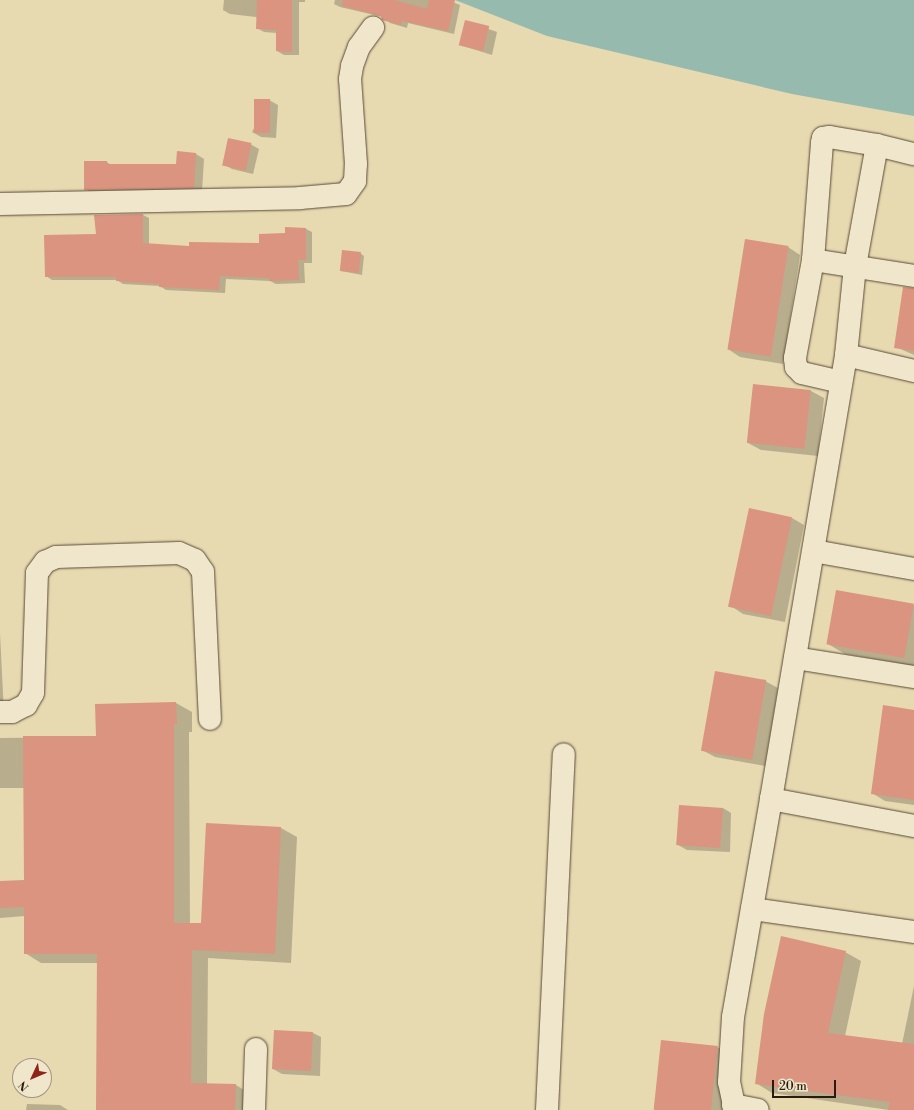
<!DOCTYPE html>
<html>
<head>
<meta charset="utf-8">
<style>
	body { margin:0 }
	#map { position:relative; width:914px; height:1110px; overflow:hidden; background:#e7d9b0; font-family:"Libre Bodoni",serif }
	div>[style] { position:absolute }
	.water>* { inset:0; background:#97baaf }
	.shadow>* { inset:0; background:#0003 }
	.building>* { inset:0; background:#da9480; transform-origin:0 0 }
	.roads { filter:drop-shadow(0 0 1px #584a36) drop-shadow(0 0 1px #584a36) }
	.minor>* { height:22px; margin:-11px; padding:0 11px; transform-origin:11px; border-radius:11px; background:#efe6cc }
	span { translate:-50% -50%; white-space:nowrap; text-align:center; line-height:1.15; -webkit-text-stroke:3.5px #efe6cc; paint-order:stroke }
	.north { position:absolute; left:12px; top:1058px; width:40px; height:40px; box-sizing:border-box; background:#efe6cc; border:1px solid #a09580; border-radius:50%; rotate:226deg; font-size:11px; font-weight:700; line-height:16px; text-align:center; color:#291b0e }
	.north::after { content:''; display:block; margin:auto; width:14px; height:18px; background:#8f2418; clip-path:polygon(50% 0,100% 100%,50% 72%,0 100%) }
	.scale { position:absolute; left:772px; top:1080px; width:64px; height:18px; box-sizing:border-box; border:2px solid #291b0e; border-top:0; padding-left:5px; font-size:12px; line-height:14px; white-space:nowrap; color:#291b0e; -webkit-text-stroke:3px #efe6cc; paint-order:stroke }
</style>
</head>
<body>
<div id="map">
	<div class="water">
		<i style="clip-path:polygon(455px 0,914px 0,914px 116px,792px 94px,547px 36px)"></i>
	</div>
	<div class="shadow">
		<i style="clip-path:polygon(224px 0,305px 0,305px 2px,299px 2px,299px 55px,284px 55px,277px 51px,277px 33px,264px 32px,257px 28px,257px 17px,230px 14px,223px 10px)"></i>
		<i style="clip-path:polygon(335px 0,448px 0,460px 5px,454px 34px,408px 23px,407px 28px,390px 23px,383px 17px,340px 7px,334px 4px)"></i>
		<i style="clip-path:polygon(466px 21px,497px 32px,492px 55px,460px 45px)"></i>
		<i style="clip-path:polygon(269px 100px,278px 105px,276px 138px,261px 137px,252px 132px)"></i>
		<i style="clip-path:polygon(250px 144px,259px 149px,253px 174px,232px 169px,223px 164px)"></i>
		<i style="clip-path:polygon(196px 154px,204px 159px,202px 192px,93px 194px,85px 189px,107px 162px,111px 165px,177px 165px)"></i>
		<i style="clip-path:polygon(143px 215px,149px 218px,149px 244px,190px 247px,260px 244px,306px 229px,312px 232px,312px 263px,304px 263px,305px 283px,276px 284px,270px 281px,226px 279px,225px 293px,166px 290px,160px 286px,123px 284px,117px 280px,52px 280px,46px 276px,97px 235px)"></i>
		<i style="clip-path:polygon(746px 240px,788px 247px,800px 255px,783px 364px,740px 357px,728px 349px)"></i>
		<i style="clip-path:polygon(360px 253px,364px 256px,362px 275px,341px 271px)"></i>
		<i style="clip-path:polygon(914px 303px,914px 355px,896px 347px)"></i>
		<i style="clip-path:polygon(754px 385px,811px 391px,824px 398px,818px 456px,761px 450px,748px 443px)"></i>
		<i style="clip-path:polygon(792px 518px,804px 525px,785px 622px,743px 614px,731px 606px)"></i>
		<i style="clip-path:polygon(914px 605px,914px 666px,845px 654px,828px 644px)"></i>
		<i style="clip-path:polygon(0 633px,4px 714px,0 714px)"></i>
		<i style="clip-path:polygon(765px 681px,778px 688px,765px 766px,715px 757px,702px 750px)"></i>
		<i style="clip-path:polygon(176px 703px,192px 712px,192px 732px,189px 732px,190px 924px,202px 924px,281px 828px,297px 837px,291px 963px,208px 958px,207px 1084px,236px 1085px,252px 1095px,251px 1110px,97px 1110px,98px 963px,41px 963px,25px 953px,25px 916px,0 918px,0 882px,25px 881px,25px 788px,0 788px,0 738px,97px 737px)"></i>
		<i style="clip-path:polygon(914px 711px,914px 805px,885px 801px,872px 793px)"></i>
		<i style="clip-path:polygon(723px 808px,731px 813px,730px 852px,687px 850px,678px 845px)"></i>
		<i style="clip-path:polygon(845px 952px,861px 961px,845px 1036px,902px 1044px,914px 986px,914px 1110px,889px 1110px,772px 1093px,756px 1083px)"></i>
		<i style="clip-path:polygon(313px 1033px,321px 1037px,320px 1076px,282px 1074px,273px 1069px)"></i>
		<i style="clip-path:polygon(717px 1047px,730px 1054px,725px 1110px,654px 1110px)"></i>
		<i style="clip-path:polygon(27px 1104px,60px 1105px,68px 1110px,26px 1110px)"></i>
	</div>
	<div class="building">
		<i style="clip-path:polygon(257px 0,292px 0,292px 52px,276px 51px,276px 30px,256px 29px)"></i>
		<i style="clip-path:polygon(343px 0,394px 0,427px 9px,429px 0,455px 0,448px 31px,402px 21px,401px 25px,382px 20px,381px 16px,342px 6px)"></i>
		<i style="left:465px;top:20px;width:25px;height:26px;rotate:14deg"></i>
		<i style="left:254px;top:99px;width:16px;height:34px"></i>
		<i style="left:228px;top:138px;width:24px;height:28px;rotate:12deg"></i>
		<i style="clip-path:polygon(177px 151px,196px 153px,194px 188px,84px 190px,84px 161px,107px 161px,107px 164px,176px 164px)"></i>
		<i style="clip-path:polygon(143px 214px,143px 243px,189px 246px,189px 242px,259px 243px,259px 234px,285px 233px,285px 227px,306px 228px,306px 260px,298px 260px,299px 280px,269px 281px,269px 278px,220px 276px,219px 290px,159px 287px,159px 284px,116px 281px,116px 277px,45px 277px,44px 235px,96px 234px,94px 215px)"></i>
		<i style="left:745px;top:239px;width:44px;height:112px;rotate:9deg"></i>
		<i style="left:342px;top:250px;width:19px;height:21px;rotate:6deg"></i>
		<i style="clip-path:polygon(903px 287px,914px 288px,914px 351px,894px 348px)"></i>
		<i style="left:753px;top:384px;width:58px;height:59px;rotate:6deg"></i>
		<i style="left:749px;top:508px;width:44px;height:101px;rotate:12deg"></i>
		<i style="left:836px;top:590px;width:79px;height:55px;rotate:10deg"></i>
		<i style="left:715px;top:671px;width:52px;height:81px;rotate:10deg"></i>
		<i style="clip-path:polygon(176px 702px,177px 724px,174px 724px,174px 923px,201px 923px,206px 823px,281px 827px,275px 954px,192px 950px,191px 1083px,236px 1084px,235px 1110px,96px 1110px,97px 954px,24px 954px,24px 907px,0 908px,0 881px,24px 880px,23px 736px,96px 736px,95px 704px)"></i>
		<i style="clip-path:polygon(883px 705px,914px 710px,914px 800px,871px 794px)"></i>
		<i style="left:679px;top:805px;width:44px;height:40px;rotate:4deg"></i>
		<i style="clip-path:polygon(781px 936px,846px 951px,828px 1033px,914px 1044px,914px 1110px,888px 1110px,890px 1102px,755px 1084px,764px 1014px)"></i>
		<i style="left:274px;top:1030px;width:39px;height:39px;rotate:3deg"></i>
		<i style="left:661px;top:1040px;width:57px;height:70px;rotate:6deg"></i>
	</div>
	<div class="roads">
		<div class="minor">
			<i style="left:877px;top:145px;width:38px;rotate:14deg"></i>
			<i style="left:0;top:204px;width:300px;rotate:-1.1deg"></i>
			<i style="left:300px;top:198px;width:46px;rotate:-5deg"></i>
			<i style="left:346px;top:194px;width:16px;rotate:-55deg"></i>
			<i style="left:355px;top:181px;width:17px;rotate:-87deg"></i>
			<i style="left:356px;top:164px;width:85px;rotate:-94deg"></i>
			<i style="left:350px;top:79px;width:13px;rotate:-81deg"></i>
			<i style="left:352px;top:66px;width:20px;rotate:-70deg"></i>
			<i style="left:359px;top:47px;width:24px;rotate:-54deg"></i>
			<i style="left:813px;top:260px;width:102px;rotate:9deg"></i>
			<i style="left:846px;top:355px;width:70px;rotate:13.2deg"></i>
			<i style="left:814px;top:551px;width:102px;rotate:10.2deg"></i>
			<i style="left:795px;top:658px;width:121px;rotate:9.1deg"></i>
			<i style="left:0;top:712px;width:12px"></i>
			<i style="left:12px;top:712px;width:16px;rotate:-27deg"></i>
			<i style="left:26px;top:705px;width:14px;rotate:-60deg"></i>
			<i style="left:33px;top:693px;width:120px;rotate:-88.1deg"></i>
			<i style="left:37px;top:573px;width:14px;rotate:-54deg"></i>
			<i style="left:45px;top:562px;width:12px;rotate:-24deg"></i>
			<i style="left:56px;top:557px;width:123px;rotate:-1.9deg"></i>
			<i style="left:179px;top:553px;width:17px;rotate:24deg"></i>
			<i style="left:195px;top:560px;width:14px;rotate:56deg"></i>
			<i style="left:203px;top:572px;width:147px;rotate:87.3deg"></i>
			<i style="left:771px;top:799px;width:450px;rotate:-80.4deg"></i>
			<i style="left:846px;top:355px;width:89px;rotate:-84.2deg"></i>
			<i style="left:855px;top:266px;width:123px;rotate:-79.7deg"></i>
			<i style="left:877px;top:145px;width:49px;rotate:-170.5deg"></i>
			<i style="left:829px;top:137px;width:6px;rotate:171deg"></i>
			<i style="left:823px;top:138px;width:5px;rotate:101deg"></i>
			<i style="left:822px;top:143px;width:117px;rotate:94.4deg"></i>
			<i style="left:813px;top:260px;width:100px;rotate:100.4deg"></i>
			<i style="left:795px;top:358px;width:9px;rotate:84deg"></i>
			<i style="left:796px;top:367px;width:8px;rotate:45deg"></i>
			<i style="left:802px;top:373px;width:40px;rotate:13deg"></i>
			<i style="left:752px;top:909px;width:164px;rotate:8.1deg"></i>
			<i style="left:733px;top:1105px;width:25px;rotate:11deg"></i>
			<i style="left:254px;top:1110px;width:61px;rotate:-88.1deg"></i>
			<i style="left:547px;top:1110px;width:356px;rotate:-87.3deg"></i>
			<i style="left:735px;top:1110px;width:29px;rotate:-102deg"></i>
			<i style="left:729px;top:1082px;width:65px;rotate:-86.5deg"></i>
			<i style="left:733px;top:1017px;width:221px;rotate:-80.1deg"></i>
			<i style="left:771px;top:799px;width:146px;rotate:10.7deg"></i>
		</div>
	</div>
	<div class="north">N</div>
	<div class="scale">20 m</div>
</div>
</body>
</html>
